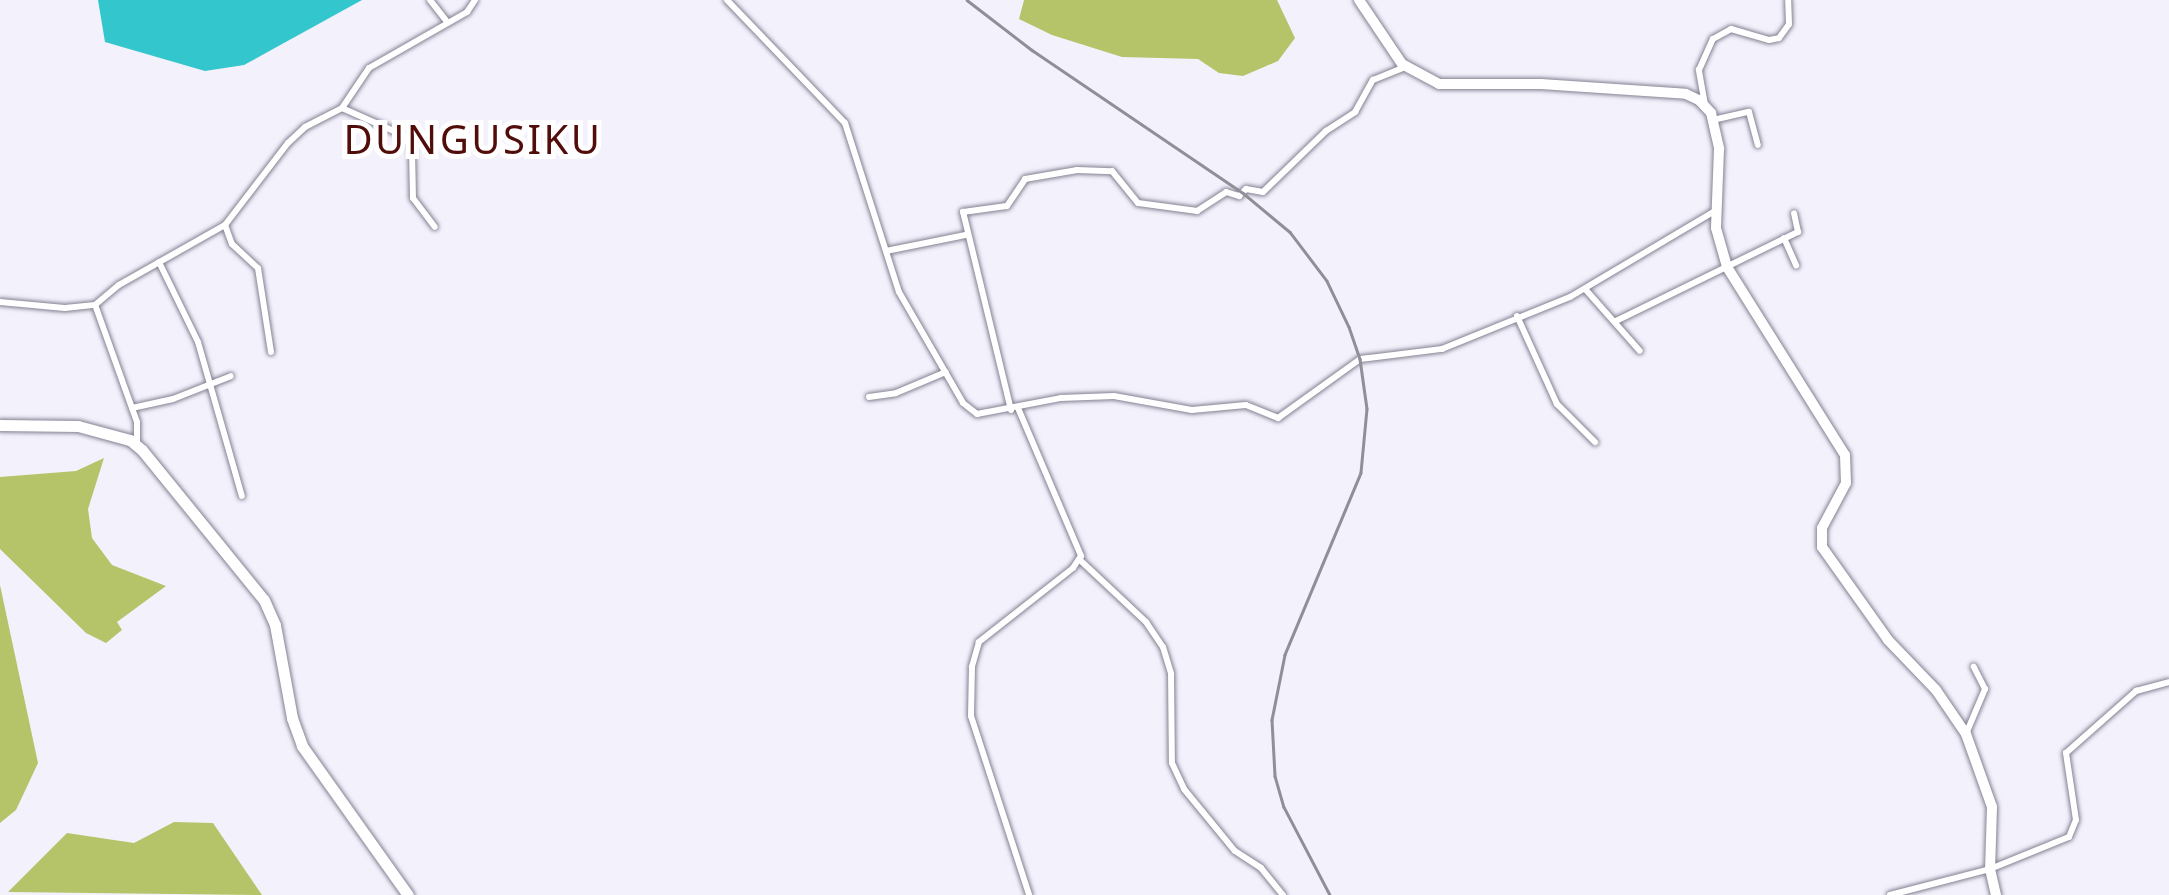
<!DOCTYPE html>
<html>
<head>
<meta charset="utf-8">
<style>
	body { margin:0 }
	#map { position:relative; width:2169px; height:895px; overflow:hidden; background:#f3f1fc; font-family:"Noto Sans",sans-serif }
	div>[style] { position:absolute }
	.forest>* { inset:0; background:#b5c469 }
	.water>* { inset:0; background:#34c6cd }
	.roads { filter:drop-shadow(0 0 2px #848192) drop-shadow(0 0 2px #848192) }
	.street>* { height:6px; margin:-3px; padding:0 3px; transform-origin:3px; border-radius:3px; background:#fff }
	.secondary>* { height:10px; margin:-5px; padding:0 5px; transform-origin:5px; border-radius:5px; background:#fff }
	.primary>* { height:11px; margin:-5.5px; padding:0 5.5px; transform-origin:5.5px; border-radius:5.5px; background:#fff }
	.rail>* { height:2.5px; margin:-1.25px; padding:0 1.25px; transform-origin:1.25px; border-radius:1.25px; background:#908e97 }
	span { translate:-50% -50%; white-space:nowrap; text-align:center; line-height:1.15; -webkit-text-stroke:10px #fff; paint-order:stroke }
	.quarter-label { font-size:40px; color:#510d09; letter-spacing:2.5px }
</style>
</head>
<body>
<div id="map">
	<div class="forest">
		<i style="clip-path:polygon(1024px 0,1277px 0,1295px 38px,1278px 61px,1243px 76px,1219px 73px,1198px 59px,1122px 57px,1052px 35px,1019px 19px)"></i>
		<i style="clip-path:polygon(104px 458px,88px 509px,92px 538px,112px 565px,166px 586px,117px 622px,122px 630px,106px 643px,86px 633px,0 549px,0 477px,76px 471px)"></i>
		<i style="clip-path:polygon(0 585px,38px 763px,16px 810px,0 823px)"></i>
		<i style="clip-path:polygon(174px 822px,213px 823px,262px 895px,8px 892px,67px 833px,134px 843px)"></i>
	</div>
	<div class="water">
		<i style="clip-path:polygon(98px 0,362px 0,244px 65px,205px 71px,105px 42px)"></i>
	</div>
	<div class="roads">
		<div class="street">
			<i style="left:430px;top:0;width:28px;rotate:52deg"></i>
			<i style="left:727px;top:0;width:170px;rotate:46.2deg"></i>
			<i style="left:845px;top:123px;width:177px;rotate:72.3deg"></i>
			<i style="left:899px;top:292px;width:128px;rotate:60deg"></i>
			<i style="left:963px;top:403px;width:18px;rotate:38deg"></i>
			<i style="left:977px;top:414px;width:86px;rotate:-10.8deg"></i>
			<i style="left:1061px;top:398px;width:53px;rotate:-2.2deg"></i>
			<i style="left:1114px;top:396px;width:79px;rotate:10.2deg"></i>
			<i style="left:1192px;top:410px;width:54px;rotate:-5.3deg"></i>
			<i style="left:1246px;top:405px;width:35px;rotate:22deg"></i>
			<i style="left:1278px;top:418px;width:101px;rotate:-35.7deg"></i>
			<i style="left:1360px;top:359px;width:83px;rotate:-7deg"></i>
			<i style="left:1442px;top:349px;width:138px;rotate:-22.1deg"></i>
			<i style="left:1570px;top:297px;width:169px;rotate:-30.7deg"></i>
			<i style="left:1705px;top:105px;width:36px;rotate:-100deg"></i>
			<i style="left:1699px;top:70px;width:34px;rotate:-66deg"></i>
			<i style="left:1713px;top:39px;width:21px;rotate:-29deg"></i>
			<i style="left:1731px;top:29px;width:40px;rotate:16deg"></i>
			<i style="left:1769px;top:40px;width:10px;rotate:-11deg"></i>
			<i style="left:1779px;top:38px;width:17px;rotate:-54deg"></i>
			<i style="left:1789px;top:24px;width:24px;rotate:-92deg"></i>
			<i style="left:342px;top:108px;width:69px;rotate:24deg"></i>
			<i style="left:405px;top:136px;width:16px;rotate:63deg"></i>
			<i style="left:412px;top:150px;width:48px;rotate:88.8deg"></i>
			<i style="left:413px;top:198px;width:36px;rotate:53deg"></i>
			<i style="left:1713px;top:120px;width:37px;rotate:-13deg"></i>
			<i style="left:1749px;top:112px;width:34px;rotate:75deg"></i>
			<i style="left:225px;top:225px;width:20px;rotate:70deg"></i>
			<i style="left:232px;top:244px;width:35px;rotate:43deg"></i>
			<i style="left:258px;top:268px;width:85px;rotate:81.2deg"></i>
			<i style="left:1784px;top:238px;width:30px;rotate:66deg"></i>
			<i style="left:886px;top:251px;width:81px;rotate:-11.4deg"></i>
			<i style="left:159px;top:262px;width:89px;rotate:64deg"></i>
			<i style="left:198px;top:342px;width:160px;rotate:74.1deg"></i>
			<i style="left:1586px;top:290px;width:81px;rotate:48.5deg"></i>
			<i style="left:0;top:302px;width:65px;rotate:5.3deg"></i>
			<i style="left:65px;top:308px;width:30px;rotate:-6deg"></i>
			<i style="left:1517px;top:316px;width:97px;rotate:65.6deg"></i>
			<i style="left:1557px;top:404px;width:54px;rotate:45deg"></i>
			<i style="left:1616px;top:321px;width:203px;rotate:-26.1deg"></i>
			<i style="left:1798px;top:232px;width:19px;rotate:-102deg"></i>
			<i style="left:869px;top:397px;width:27px;rotate:-8deg"></i>
			<i style="left:896px;top:393px;width:54px;rotate:-22.8deg"></i>
			<i style="left:132px;top:408px;width:42px;rotate:-12.4deg"></i>
			<i style="left:173px;top:399px;width:62px;rotate:-21.6deg"></i>
			<i style="left:1018px;top:408px;width:161px;rotate:66.9deg"></i>
			<i style="left:1081px;top:556px;width:14px;rotate:124deg"></i>
			<i style="left:1073px;top:568px;width:120px;rotate:141.8deg"></i>
			<i style="left:979px;top:642px;width:26px;rotate:106deg"></i>
			<i style="left:972px;top:667px;width:49px;rotate:91.2deg"></i>
			<i style="left:971px;top:716px;width:188px;rotate:72deg"></i>
			<i style="left:1011px;top:410px;width:204px;rotate:-103.6deg"></i>
			<i style="left:963px;top:212px;width:44px;rotate:-7.8deg"></i>
			<i style="left:1007px;top:206px;width:32px;rotate:-56deg"></i>
			<i style="left:1025px;top:179px;width:53px;rotate:-9.8deg"></i>
			<i style="left:1077px;top:170px;width:35px;rotate:2deg"></i>
			<i style="left:1112px;top:171px;width:41px;rotate:50.9deg"></i>
			<i style="left:1138px;top:203px;width:60px;rotate:7.7deg"></i>
			<i style="left:1197px;top:211px;width:35px;rotate:-33deg"></i>
			<i style="left:1226px;top:192px;width:14px;rotate:17deg"></i>
			<i style="left:1239px;top:196px;width:10px;rotate:-45deg"></i>
			<i style="left:1246px;top:189px;width:17px;rotate:10deg"></i>
			<i style="left:1263px;top:192px;width:88px;rotate:-44.1deg"></i>
			<i style="left:1326px;top:131px;width:35px;rotate:-33deg"></i>
			<i style="left:1355px;top:112px;width:37px;rotate:-61deg"></i>
			<i style="left:1373px;top:80px;width:35px;rotate:-22deg"></i>
			<i style="left:137px;top:444px;width:22px;rotate:-90deg"></i>
			<i style="left:137px;top:422px;width:124px;rotate:-109.7deg"></i>
			<i style="left:95px;top:305px;width:31px;rotate:-40deg"></i>
			<i style="left:119px;top:285px;width:122px;rotate:-29.5deg"></i>
			<i style="left:225px;top:225px;width:103px;rotate:-52.5deg"></i>
			<i style="left:288px;top:143px;width:23px;rotate:-43deg"></i>
			<i style="left:305px;top:127px;width:42px;rotate:-27.2deg"></i>
			<i style="left:342px;top:108px;width:48px;rotate:-56deg"></i>
			<i style="left:369px;top:68px;width:113px;rotate:-29.7deg"></i>
			<i style="left:467px;top:12px;width:14px;rotate:-56deg"></i>
			<i style="left:1080px;top:560px;width:91px;rotate:43.2deg"></i>
			<i style="left:1146px;top:622px;width:30px;rotate:56deg"></i>
			<i style="left:1163px;top:647px;width:28px;rotate:73deg"></i>
			<i style="left:1171px;top:674px;width:89px;rotate:89.4deg"></i>
			<i style="left:1172px;top:763px;width:29px;rotate:65deg"></i>
			<i style="left:1184px;top:789px;width:80px;rotate:50.6deg"></i>
			<i style="left:1235px;top:851px;width:31px;rotate:33deg"></i>
			<i style="left:1261px;top:868px;width:35px;rotate:51deg"></i>
			<i style="left:1966px;top:734px;width:49px;rotate:-67.1deg"></i>
			<i style="left:1985px;top:689px;width:25px;rotate:-117deg"></i>
			<i style="left:1890px;top:895px;width:103px;rotate:-14.6deg"></i>
			<i style="left:1990px;top:869px;width:85px;rotate:-22.1deg"></i>
			<i style="left:2069px;top:837px;width:18px;rotate:-68deg"></i>
			<i style="left:2076px;top:820px;width:68px;rotate:-98.5deg"></i>
			<i style="left:2066px;top:753px;width:94px;rotate:-41.5deg"></i>
			<i style="left:2136px;top:691px;width:34px;rotate:-15deg"></i>
		</div>
		<div class="secondary">
			<i style="left:1359px;top:0;width:77px;rotate:56.1deg"></i>
			<i style="left:1402px;top:64px;width:42px;rotate:28.4deg"></i>
			<i style="left:1439px;top:84px;width:102px"></i>
			<i style="left:1541px;top:84px;width:145px;rotate:3.9deg"></i>
			<i style="left:1686px;top:94px;width:14px;rotate:25deg"></i>
			<i style="left:1699px;top:100px;width:18px;rotate:47deg"></i>
			<i style="left:1711px;top:113px;width:37px;rotate:77deg"></i>
			<i style="left:1719px;top:149px;width:79px;rotate:92.2deg"></i>
			<i style="left:1716px;top:228px;width:41px;rotate:74.2deg"></i>
			<i style="left:1727px;top:267px;width:222px;rotate:57.9deg"></i>
			<i style="left:1845px;top:455px;width:28px;rotate:88deg"></i>
			<i style="left:1846px;top:483px;width:51px;rotate:118.1deg"></i>
			<i style="left:1822px;top:528px;width:19px;rotate:90deg"></i>
			<i style="left:1822px;top:547px;width:114px;rotate:54.6deg"></i>
			<i style="left:1888px;top:640px;width:69px;rotate:46.2deg"></i>
			<i style="left:1936px;top:690px;width:53px;rotate:55.7deg"></i>
			<i style="left:1966px;top:734px;width:77px;rotate:70.4deg"></i>
			<i style="left:1992px;top:807px;width:62px;rotate:91.8deg"></i>
			<i style="left:1990px;top:869px;width:27px;rotate:77deg"></i>
		</div>
		<div class="primary">
			<i style="left:0;top:425px;width:78px;rotate:0.7deg"></i>
			<i style="left:78px;top:426px;width:54px;rotate:15.1deg"></i>
			<i style="left:130px;top:440px;width:16px;rotate:40deg"></i>
			<i style="left:142px;top:450px;width:193px;rotate:50.9deg"></i>
			<i style="left:264px;top:600px;width:27px;rotate:66deg"></i>
			<i style="left:275px;top:625px;width:95px;rotate:79.6deg"></i>
			<i style="left:292px;top:718px;width:30px;rotate:70deg"></i>
			<i style="left:302px;top:746px;width:183px;rotate:54.6deg"></i>
		</div>
	</div>
	<div class="rail">
		<i style="left:967px;top:0;width:82px;rotate:37.6deg"></i>
		<i style="left:1032px;top:50px;width:255px;rotate:34.1deg"></i>
		<i style="left:1243px;top:193px;width:61px;rotate:39.7deg"></i>
		<i style="left:1290px;top:232px;width:61px;rotate:52.9deg"></i>
		<i style="left:1327px;top:281px;width:51px;rotate:64.4deg"></i>
		<i style="left:1349px;top:327px;width:34px;rotate:71deg"></i>
		<i style="left:1360px;top:359px;width:50px;rotate:82deg"></i>
		<i style="left:1367px;top:409px;width:64px;rotate:95.4deg"></i>
		<i style="left:1361px;top:473px;width:197px;rotate:112.7deg"></i>
		<i style="left:1285px;top:655px;width:66px;rotate:101.3deg"></i>
		<i style="left:1272px;top:720px;width:56px;rotate:86.9deg"></i>
		<i style="left:1275px;top:776px;width:32px;rotate:74deg"></i>
		<i style="left:1284px;top:807px;width:99px;rotate:62.4deg"></i>
	</div>
	<div class="quarter-label">
		<span style="left:473px;top:139px">DUNGUSIKU</span>
	</div>
</div>
</body>
</html>
